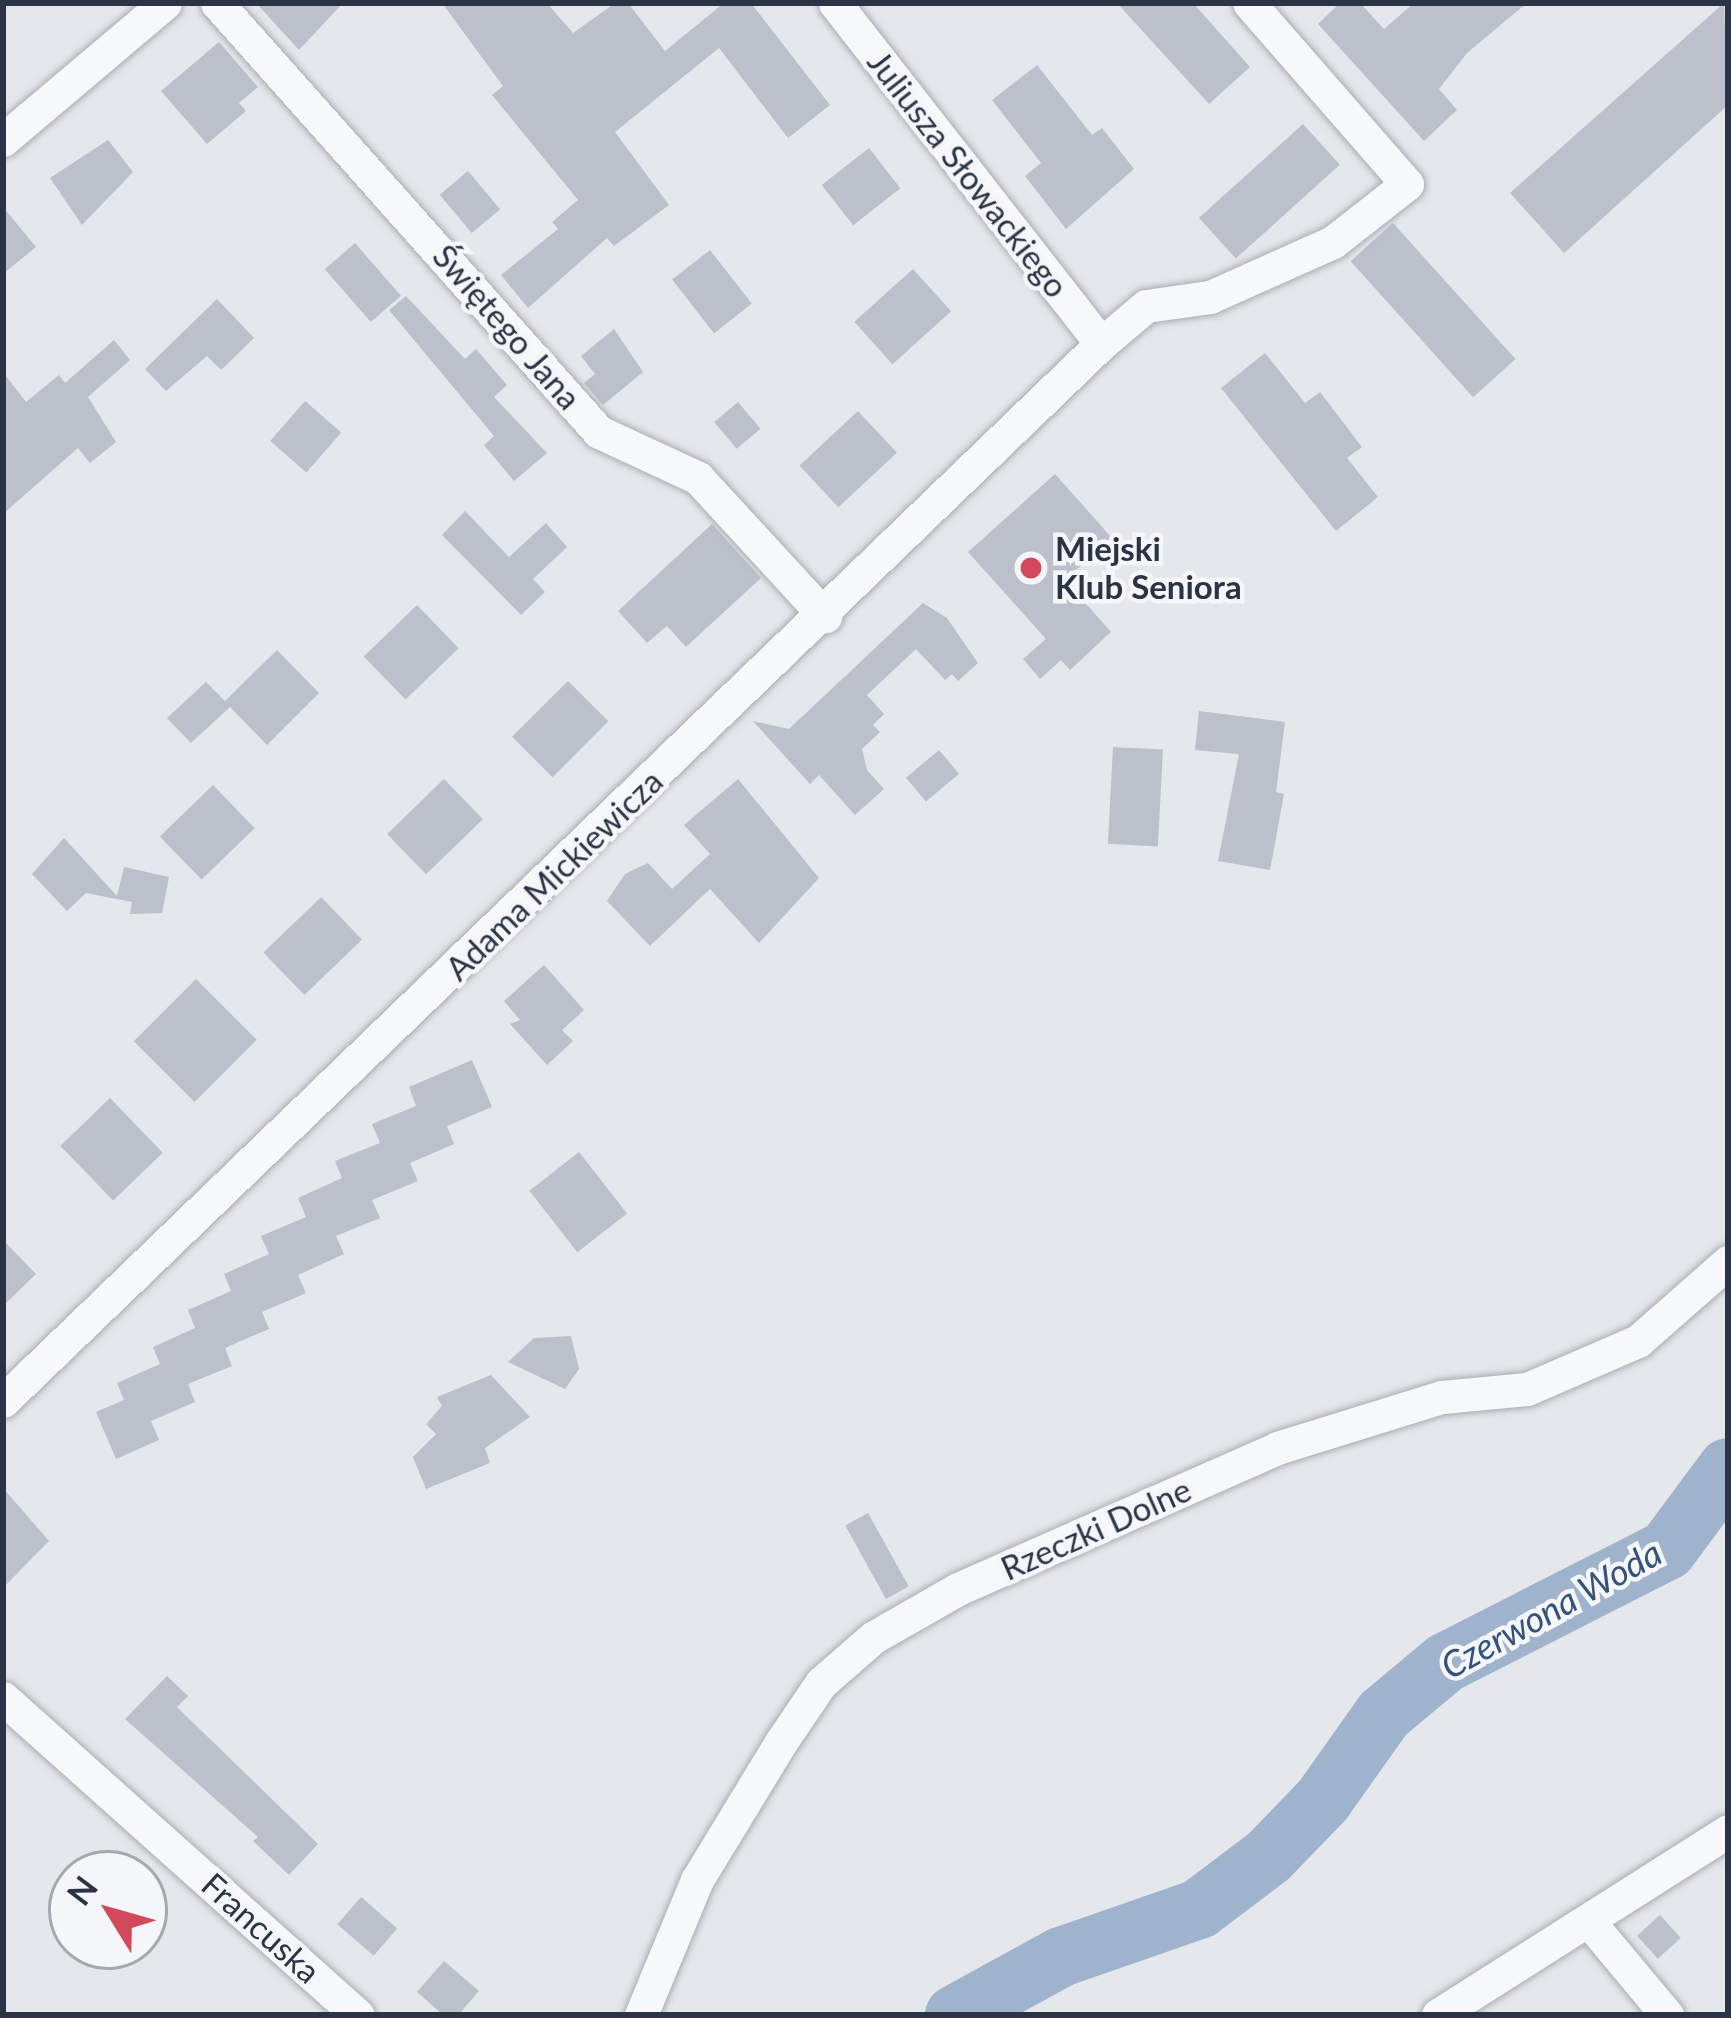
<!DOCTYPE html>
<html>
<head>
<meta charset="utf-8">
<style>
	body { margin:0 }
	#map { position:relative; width:1731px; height:2018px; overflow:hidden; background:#e4e7ec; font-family:Lato,sans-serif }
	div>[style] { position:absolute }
	.river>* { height:60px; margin:-30px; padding:0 30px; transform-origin:30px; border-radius:30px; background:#9fb4cc }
	.building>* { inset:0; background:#bbc0ca; transform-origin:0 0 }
	.roads { filter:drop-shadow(0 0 3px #a9aeb7) drop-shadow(0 0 3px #a9aeb7) }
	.minor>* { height:33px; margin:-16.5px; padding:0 16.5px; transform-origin:16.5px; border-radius:16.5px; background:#f7f8fa }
	.dots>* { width:33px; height:33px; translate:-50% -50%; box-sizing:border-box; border:6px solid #f4f6f9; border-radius:50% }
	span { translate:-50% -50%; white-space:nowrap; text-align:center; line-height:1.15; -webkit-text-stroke:9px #f4f6f9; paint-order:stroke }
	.street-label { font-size:33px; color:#2b3445 }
	.poi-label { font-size:33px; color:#2b3445; font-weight:700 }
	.left { translate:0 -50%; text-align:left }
	.water-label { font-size:36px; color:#34527a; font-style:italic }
	.frame { position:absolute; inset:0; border:6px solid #2b3445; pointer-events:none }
	.north { position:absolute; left:48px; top:1850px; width:120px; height:120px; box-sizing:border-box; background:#f4f6f9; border:3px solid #a4a8b1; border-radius:50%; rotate:307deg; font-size:33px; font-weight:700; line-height:48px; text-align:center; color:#2b3445 }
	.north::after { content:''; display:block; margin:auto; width:42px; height:54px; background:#d1495b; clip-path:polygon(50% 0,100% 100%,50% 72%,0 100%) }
</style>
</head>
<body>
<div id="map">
	<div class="river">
		<i style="left:955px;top:2015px;width:121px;rotate:-28.7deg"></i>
		<i style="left:1061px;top:1957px;width:146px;rotate:-19.2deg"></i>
		<i style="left:1199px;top:1909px;width:88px;rotate:-37.1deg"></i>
		<i style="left:1269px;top:1856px;width:78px;rotate:-46deg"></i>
		<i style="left:1323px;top:1800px;width:105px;rotate:-54.7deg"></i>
		<i style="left:1384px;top:1714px;width:80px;rotate:-39.9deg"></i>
		<i style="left:1445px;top:1663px;width:249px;rotate:-27deg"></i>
		<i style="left:1667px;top:1550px;width:102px;rotate:-53.4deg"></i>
	</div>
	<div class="building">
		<i style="clip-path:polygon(256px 3px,343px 3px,299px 50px)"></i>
		<i style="clip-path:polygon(442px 3px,547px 3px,573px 33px,615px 3px,628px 3px,665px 51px,724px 3px,751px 3px,830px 105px,788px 138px,719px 48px,615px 132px,669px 205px,614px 246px,607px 238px,528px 308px,501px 275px,558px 229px,552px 222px,578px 200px,492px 95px,503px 86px)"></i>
		<i style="clip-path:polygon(1117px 3px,1193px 3px,1250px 67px,1209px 104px)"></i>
		<i style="clip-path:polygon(1340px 3px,1360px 3px,1384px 29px,1414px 3px,1527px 3px,1467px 53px,1439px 89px,1457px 110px,1424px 141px,1318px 24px)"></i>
		<i style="clip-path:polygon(1724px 3px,1728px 105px,1564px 253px,1510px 193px)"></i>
		<i style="clip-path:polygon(219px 42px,258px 87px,239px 103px,246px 111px,207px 144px,161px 91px)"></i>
		<i style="clip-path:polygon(1037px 65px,1092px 135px,1102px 128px,1134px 169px,1066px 229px,1025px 176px,1041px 163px,992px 100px)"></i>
		<i style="left:1303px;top:124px;width:55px;height:140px;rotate:48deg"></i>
		<i style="clip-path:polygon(108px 140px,133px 172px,82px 225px,50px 178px)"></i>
		<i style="left:869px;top:148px;width:51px;height:60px;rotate:52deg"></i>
		<i style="left:468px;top:171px;width:50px;height:37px;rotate:50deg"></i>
		<i style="clip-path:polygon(3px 207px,36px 247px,3px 274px)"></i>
		<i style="left:1393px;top:223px;width:183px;height:57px;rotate:48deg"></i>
		<i style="left:355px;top:243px;width:70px;height:40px;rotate:49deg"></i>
		<i style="left:710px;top:250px;width:68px;height:48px;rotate:52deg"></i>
		<i style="left:913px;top:269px;width:57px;height:79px;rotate:48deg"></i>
		<i style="clip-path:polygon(406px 296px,465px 359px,476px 349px,507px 385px,494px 397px,547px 453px,514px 481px,484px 445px,494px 436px,389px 310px)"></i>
		<i style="clip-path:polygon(217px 299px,254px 338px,221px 370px,207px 356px,166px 391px,145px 369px)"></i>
		<i style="clip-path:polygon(614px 329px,643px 372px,603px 405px,584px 383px,595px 374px,581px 356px)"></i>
		<i style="clip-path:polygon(114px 340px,130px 360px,88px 397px,116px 442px,90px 463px,78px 448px,3px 514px,3px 372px,26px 402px,59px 375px,65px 383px)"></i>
		<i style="clip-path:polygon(1265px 353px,1305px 403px,1320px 392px,1362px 447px,1347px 458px,1378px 497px,1336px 531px,1221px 388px)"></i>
		<i style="left:305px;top:401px;width:48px;height:53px;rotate:41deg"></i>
		<i style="left:738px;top:402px;width:35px;height:31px;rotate:50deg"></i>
		<i style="left:858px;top:411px;width:57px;height:80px;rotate:47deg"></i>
		<i style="clip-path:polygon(1055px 474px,1112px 538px,1065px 580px,1111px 632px,1070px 670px,1061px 660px,1040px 679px,1023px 659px,1046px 639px,968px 552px)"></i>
		<i style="clip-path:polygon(465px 511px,509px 557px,546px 523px,567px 547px,533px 579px,545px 592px,521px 615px,442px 535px)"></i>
		<i style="clip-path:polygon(712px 524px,761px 578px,686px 647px,667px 626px,647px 643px,618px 611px)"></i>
		<i style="clip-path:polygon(923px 603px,947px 618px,978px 663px,958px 681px,952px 674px,945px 680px,916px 649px,867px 695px,884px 714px,873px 725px,880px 732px,862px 749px,867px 770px,884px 789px,855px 815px,819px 775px,810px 784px,753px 721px,789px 729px)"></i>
		<i style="left:417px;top:605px;width:60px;height:74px;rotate:46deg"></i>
		<i style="clip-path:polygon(277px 650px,319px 693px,267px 745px,230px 707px,191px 743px,167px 718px,206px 682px,225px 701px)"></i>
		<i style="left:568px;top:681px;width:57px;height:79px;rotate:45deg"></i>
		<i style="clip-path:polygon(1199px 711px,1285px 722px,1276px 792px,1284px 794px,1270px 870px,1218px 861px,1239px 754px,1195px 750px)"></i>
		<i style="left:1113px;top:747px;width:50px;height:97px;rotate:3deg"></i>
		<i style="left:939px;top:750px;width:31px;height:43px;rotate:50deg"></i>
		<i style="left:444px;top:779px;width:56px;height:79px;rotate:46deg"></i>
		<i style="clip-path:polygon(738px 779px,819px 878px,759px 943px,710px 889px,650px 946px,607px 901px,625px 874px,648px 863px,672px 889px,710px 854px,684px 825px)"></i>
		<i style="left:213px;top:785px;width:60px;height:74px;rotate:46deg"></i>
		<i style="clip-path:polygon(64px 838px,117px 896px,124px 867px,169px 877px,162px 913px,130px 914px,132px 902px,86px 893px,67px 911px,32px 874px)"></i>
		<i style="left:321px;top:897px;width:59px;height:80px;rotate:46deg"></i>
		<i style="clip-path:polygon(544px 965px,584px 1010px,562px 1030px,573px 1041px,547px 1065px,510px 1024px,520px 1020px,504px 1001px)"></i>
		<i style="left:196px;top:979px;width:86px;height:88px;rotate:45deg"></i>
		<i style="clip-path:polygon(472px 1060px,492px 1107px,447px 1126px,454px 1144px,410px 1163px,418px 1181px,372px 1200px,380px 1218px,336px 1236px,344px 1254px,298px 1275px,306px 1293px,262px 1312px,269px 1329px,225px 1348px,232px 1366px,188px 1384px,195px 1402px,151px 1421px,159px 1440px,116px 1459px,96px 1412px,124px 1400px,117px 1383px,160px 1364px,153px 1347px,195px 1328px,188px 1310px,231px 1291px,224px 1274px,269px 1254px,261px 1236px,306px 1217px,298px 1198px,342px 1178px,335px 1161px,380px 1143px,372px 1124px,416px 1106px,409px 1087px)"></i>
		<i style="left:110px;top:1098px;width:76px;height:69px;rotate:46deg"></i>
		<i style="left:579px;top:1152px;width:78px;height:63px;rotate:52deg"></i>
		<i style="clip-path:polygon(3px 1240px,36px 1274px,3px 1306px)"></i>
		<i style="clip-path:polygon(571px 1336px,579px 1369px,565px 1389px,508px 1362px,534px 1338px)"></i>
		<i style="clip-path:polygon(491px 1375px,530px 1417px,485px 1448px,490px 1463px,426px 1489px,413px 1457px,436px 1434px,426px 1424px,442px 1406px,437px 1397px)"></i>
		<i style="clip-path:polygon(3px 1488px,49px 1541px,3px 1588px)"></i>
		<i style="left:868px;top:1513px;width:84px;height:26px;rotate:61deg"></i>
		<i style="clip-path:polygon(167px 1676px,188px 1696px,177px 1707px,318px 1844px,289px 1875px,253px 1841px,258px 1837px,125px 1719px)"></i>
		<i style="left:361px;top:1897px;width:48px;height:36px;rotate:41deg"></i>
		<i style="left:1660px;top:1915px;width:31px;height:31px;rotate:48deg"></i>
		<i style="clip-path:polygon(444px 1961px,479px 1991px,458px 2015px,443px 2015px,417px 1992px)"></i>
	</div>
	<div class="roads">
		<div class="minor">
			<i style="left:217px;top:3px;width:574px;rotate:48.32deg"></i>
			<i style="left:599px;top:432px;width:109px;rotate:24.9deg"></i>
			<i style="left:698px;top:478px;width:188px;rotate:47.4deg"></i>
			<i style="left:835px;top:3px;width:432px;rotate:52deg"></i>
			<i style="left:3px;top:140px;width:212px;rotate:-40.2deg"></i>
			<i style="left:3px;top:1401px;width:1524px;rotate:-43.91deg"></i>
			<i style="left:1101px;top:344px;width:59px;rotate:-40.2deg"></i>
			<i style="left:1146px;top:306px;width:65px;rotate:-8deg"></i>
			<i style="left:1210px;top:297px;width:135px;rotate:-24.1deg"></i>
			<i style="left:1333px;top:242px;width:94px;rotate:-38.1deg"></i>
			<i style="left:1407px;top:184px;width:240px;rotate:-131.1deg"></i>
			<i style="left:3px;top:1698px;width:476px;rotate:41.8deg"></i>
			<i style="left:1591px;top:1924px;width:119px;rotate:50.1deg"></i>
			<i style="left:641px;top:2015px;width:146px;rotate:-67.5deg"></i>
			<i style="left:697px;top:1880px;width:162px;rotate:-58.7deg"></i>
			<i style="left:781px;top:1742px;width:71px;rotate:-55.9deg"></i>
			<i style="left:821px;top:1683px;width:70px;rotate:-41deg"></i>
			<i style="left:874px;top:1637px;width:97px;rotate:-29.7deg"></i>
			<i style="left:958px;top:1589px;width:349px;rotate:-23.8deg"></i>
			<i style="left:1277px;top:1448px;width:173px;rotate:-17.2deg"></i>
			<i style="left:1442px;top:1397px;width:85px;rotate:-5.4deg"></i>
			<i style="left:1527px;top:1389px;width:121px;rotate:-23.4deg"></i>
			<i style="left:1638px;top:1341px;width:120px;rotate:-41.3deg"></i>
			<i style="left:1438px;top:2015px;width:343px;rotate:-32.4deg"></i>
		</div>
	</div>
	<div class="dots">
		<i style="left:1031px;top:568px;background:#d1495b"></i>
	</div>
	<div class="street-label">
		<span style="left:968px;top:174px;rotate:52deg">Juliusza Słowackiego</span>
		<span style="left:507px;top:327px;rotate:49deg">Świętego Jana</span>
		<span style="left:554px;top:875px;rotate:-44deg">Adama Mickiewicza</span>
		<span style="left:1096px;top:1529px;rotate:-24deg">Rzeczki Dolne</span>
		<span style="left:261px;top:1928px;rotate:42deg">Francuska</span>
	</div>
	<div class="poi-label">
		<span class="left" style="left:1055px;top:568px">Miejski<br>Klub Seniora</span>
	</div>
	<div class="water-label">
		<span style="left:1551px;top:1609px;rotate:-29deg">Czerwona Woda</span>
	</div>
	<div class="frame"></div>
	<div class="north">N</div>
</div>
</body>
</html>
